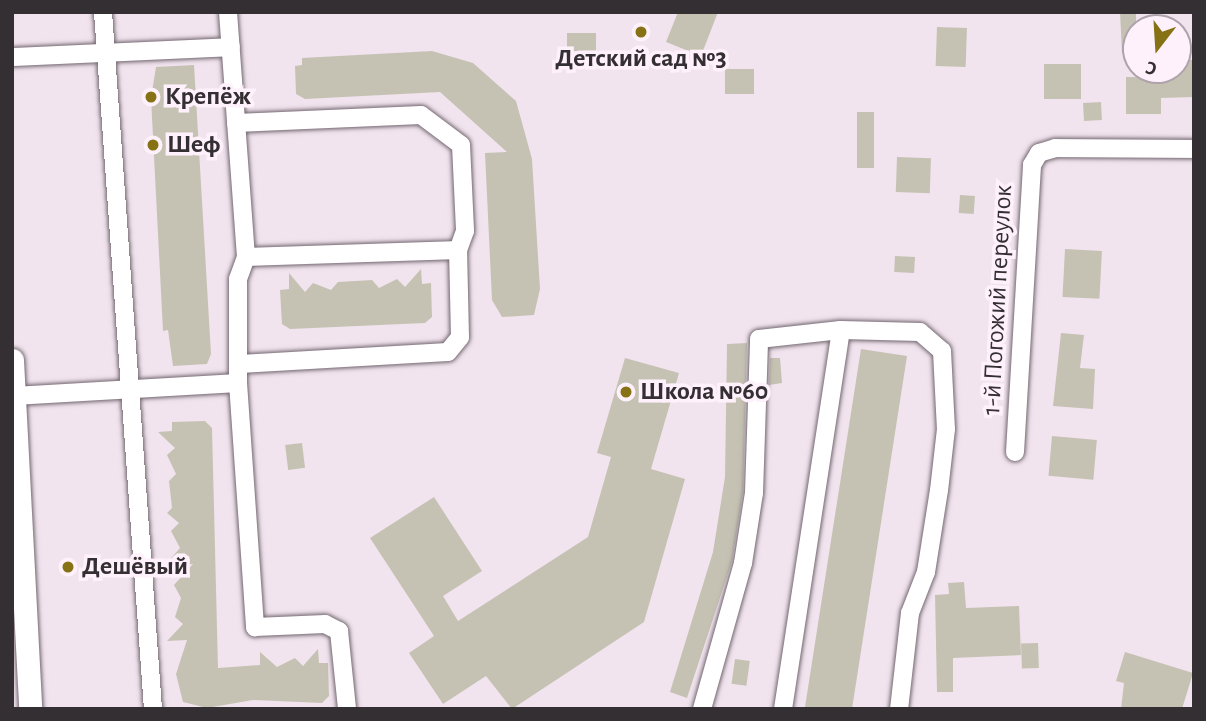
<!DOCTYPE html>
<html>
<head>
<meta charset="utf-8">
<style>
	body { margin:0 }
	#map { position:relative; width:1206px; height:721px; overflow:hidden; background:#f1e4ee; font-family:"Alegreya Sans",sans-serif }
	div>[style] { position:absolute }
	.building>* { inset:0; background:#c5c2b4; transform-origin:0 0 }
	.roads { filter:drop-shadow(0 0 2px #736770) drop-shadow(0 0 2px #736770) }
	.minor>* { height:18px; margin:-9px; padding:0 9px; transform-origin:9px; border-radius:9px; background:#fff }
	.major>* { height:23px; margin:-11.5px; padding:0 11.5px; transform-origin:11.5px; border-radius:11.5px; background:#fff }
	.dots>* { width:19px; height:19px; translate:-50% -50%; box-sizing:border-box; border:4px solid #fff1fb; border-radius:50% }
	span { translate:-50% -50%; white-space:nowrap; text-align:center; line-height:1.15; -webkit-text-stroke:7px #fff1fb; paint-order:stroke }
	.poi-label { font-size:26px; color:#342f33; font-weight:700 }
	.left { translate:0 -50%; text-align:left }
	.street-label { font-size:26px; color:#342f33 }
	.frame { position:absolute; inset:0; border:14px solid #342f33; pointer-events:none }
	.north { position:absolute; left:1122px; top:14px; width:70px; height:70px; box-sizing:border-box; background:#fff1fb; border:2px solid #aea3ab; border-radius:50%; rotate:197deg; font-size:19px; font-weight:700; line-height:28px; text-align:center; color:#342f33 }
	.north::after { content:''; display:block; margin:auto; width:24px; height:32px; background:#867214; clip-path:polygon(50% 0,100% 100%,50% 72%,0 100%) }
</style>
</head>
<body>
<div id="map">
	<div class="building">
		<i style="clip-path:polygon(678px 12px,718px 12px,701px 56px,666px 42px)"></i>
		<i style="clip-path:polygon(1120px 12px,1136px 12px,1136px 52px,1122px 53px)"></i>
		<i style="left:937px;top:27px;width:30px;height:39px;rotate:2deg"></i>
		<i style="left:567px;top:33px;width:29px;height:18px"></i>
		<i style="clip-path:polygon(432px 51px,473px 63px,516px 101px,532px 159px,540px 289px,534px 315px,502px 317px,492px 300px,485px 153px,507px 152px,440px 92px,305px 99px,296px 94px,295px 66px,302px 65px,302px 58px)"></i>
		<i style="clip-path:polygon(1178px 60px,1194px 60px,1194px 97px,1161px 98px,1161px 114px,1126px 114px,1126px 77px,1174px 77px)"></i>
		<i style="left:1044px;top:64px;width:37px;height:35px"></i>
		<i style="clip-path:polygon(194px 65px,211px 354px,207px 364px,173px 366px,168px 330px,163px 331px,151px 98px,156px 67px)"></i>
		<i style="left:725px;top:69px;width:29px;height:25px"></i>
		<i style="left:1101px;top:102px;width:18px;height:18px;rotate:87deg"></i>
		<i style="left:857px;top:112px;width:17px;height:56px"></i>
		<i style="left:897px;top:157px;width:34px;height:35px;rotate:2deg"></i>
		<i style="left:960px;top:195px;width:15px;height:18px;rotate:4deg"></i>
		<i style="left:1065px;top:249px;width:37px;height:48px;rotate:3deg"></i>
		<i style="left:895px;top:256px;width:20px;height:16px;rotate:3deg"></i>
		<i style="clip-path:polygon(421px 269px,422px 284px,431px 283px,432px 317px,425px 323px,290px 329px,282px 324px,280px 290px,289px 289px,289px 273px,305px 292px,313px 283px,331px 290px,338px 282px,372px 280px,379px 288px,397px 279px,405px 287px)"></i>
		<i style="clip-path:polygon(1061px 333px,1084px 335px,1080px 368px,1095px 369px,1093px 409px,1053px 406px)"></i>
		<i style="clip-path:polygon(747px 343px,743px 492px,732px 561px,687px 698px,670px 692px,713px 552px,725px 477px,727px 344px)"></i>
		<i style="clip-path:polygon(861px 349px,907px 356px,852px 709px,813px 709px,805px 707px)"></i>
		<i style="clip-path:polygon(625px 358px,679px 373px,651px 469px,685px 479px,644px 622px,512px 709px,486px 676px,443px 704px,409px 653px,434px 636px,370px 538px,434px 497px,482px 571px,443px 596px,458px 621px,588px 537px,611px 457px,597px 453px)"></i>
		<i style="clip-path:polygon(770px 358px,780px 358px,782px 383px,769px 385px)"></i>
		<i style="clip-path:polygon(205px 421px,212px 428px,218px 668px,260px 665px,260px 652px,277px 667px,295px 658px,303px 666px,318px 649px,319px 663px,328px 663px,329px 696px,322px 703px,253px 700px,207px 708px,183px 702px,176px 674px,187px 640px,167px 641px,183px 624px,175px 617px,181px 598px,174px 585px,193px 564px,164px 566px,180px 548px,171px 531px,179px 523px,167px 513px,172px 508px,169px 481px,176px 474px,167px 455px,175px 448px,158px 432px,172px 431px,172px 422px)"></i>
		<i style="left:1052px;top:436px;width:45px;height:40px;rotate:5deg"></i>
		<i style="left:302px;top:443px;width:25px;height:17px;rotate:83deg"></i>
		<i style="clip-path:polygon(964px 582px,966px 608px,1019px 606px,1021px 655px,953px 658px,953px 692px,937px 692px,935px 595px,949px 594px,948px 583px)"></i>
		<i style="left:1038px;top:643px;width:25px;height:17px;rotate:88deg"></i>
		<i style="clip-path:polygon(1125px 652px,1193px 673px,1182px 709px,1121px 709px,1124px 683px,1116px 681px)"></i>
		<i style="left:735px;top:659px;width:15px;height:25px;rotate:8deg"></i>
	</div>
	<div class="roads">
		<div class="minor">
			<i style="left:103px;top:12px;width:699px;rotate:85.9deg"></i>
			<i style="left:228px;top:12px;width:246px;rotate:85.8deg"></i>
			<i style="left:246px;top:257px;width:23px;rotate:110deg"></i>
			<i style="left:238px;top:279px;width:104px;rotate:90deg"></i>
			<i style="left:238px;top:383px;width:245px;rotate:86deg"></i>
			<i style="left:255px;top:627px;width:70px;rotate:-2.5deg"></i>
			<i style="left:325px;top:624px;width:16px;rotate:27deg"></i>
			<i style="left:339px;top:631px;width:78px;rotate:84.1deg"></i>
			<i style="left:12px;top:57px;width:219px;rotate:-2.6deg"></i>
			<i style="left:236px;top:123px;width:185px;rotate:-2.5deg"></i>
			<i style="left:421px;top:115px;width:50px;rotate:36.9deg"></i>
			<i style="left:461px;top:145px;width:86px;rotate:87.3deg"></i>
			<i style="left:465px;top:231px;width:20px;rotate:110deg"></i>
			<i style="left:841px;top:330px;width:79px;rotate:1.5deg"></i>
			<i style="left:920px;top:332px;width:29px;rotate:41deg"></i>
			<i style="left:942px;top:351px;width:78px;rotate:87.1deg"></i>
			<i style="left:946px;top:429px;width:61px;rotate:96.5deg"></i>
			<i style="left:939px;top:490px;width:83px;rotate:99deg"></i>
			<i style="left:926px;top:572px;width:44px;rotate:111.3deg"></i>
			<i style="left:910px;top:613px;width:97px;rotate:96.5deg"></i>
			<i style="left:240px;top:364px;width:208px;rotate:-3.3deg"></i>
			<i style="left:448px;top:352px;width:19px;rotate:-51deg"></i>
			<i style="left:460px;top:337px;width:87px;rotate:-91.3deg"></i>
			<i style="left:458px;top:250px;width:212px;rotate:178.1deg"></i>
			<i style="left:14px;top:396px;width:224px;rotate:-3.3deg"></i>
			<i style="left:1015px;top:452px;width:288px;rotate:-86.6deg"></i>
			<i style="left:1032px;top:165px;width:14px;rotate:-60deg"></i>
			<i style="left:1039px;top:153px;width:17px;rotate:-17deg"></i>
			<i style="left:1055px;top:148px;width:139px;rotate:0.4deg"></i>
			<i style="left:702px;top:709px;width:152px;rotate:-74.3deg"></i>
			<i style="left:743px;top:563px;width:71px;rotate:-81.1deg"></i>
			<i style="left:754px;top:493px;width:154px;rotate:-88.1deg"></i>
			<i style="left:759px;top:339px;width:82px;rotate:-6.3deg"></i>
			<i style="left:841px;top:330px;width:383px;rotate:98.7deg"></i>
		</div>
		<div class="major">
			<i style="left:12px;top:360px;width:349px;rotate:87deg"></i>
		</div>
	</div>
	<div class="dots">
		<i style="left:641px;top:32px;background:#867214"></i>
		<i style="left:151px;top:97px;background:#867214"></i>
		<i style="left:153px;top:145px;background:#867214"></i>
		<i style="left:626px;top:392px;background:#867214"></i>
		<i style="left:68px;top:567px;background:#867214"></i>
	</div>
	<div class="poi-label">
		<span style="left:641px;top:59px">Детский сад №3</span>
		<span class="left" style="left:165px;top:97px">Крепёж</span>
		<span class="left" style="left:167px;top:145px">Шеф</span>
		<span class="left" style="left:640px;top:392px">Школа №60</span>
		<span class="left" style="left:82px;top:567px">Дешёвый</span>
	</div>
	<div class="street-label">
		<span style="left:998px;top:300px;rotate:-87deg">1-й Погожий переулок</span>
	</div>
	<div class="frame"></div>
	<div class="north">С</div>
</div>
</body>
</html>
